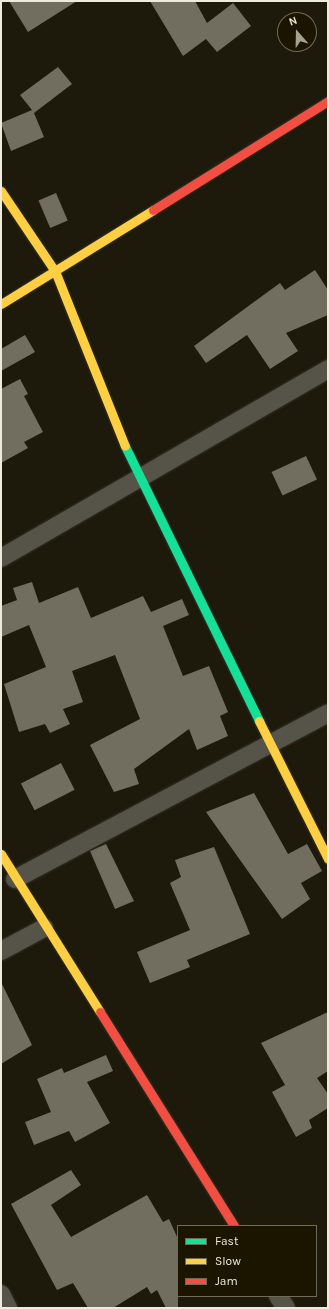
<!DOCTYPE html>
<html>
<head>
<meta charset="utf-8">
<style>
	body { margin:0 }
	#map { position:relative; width:329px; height:1309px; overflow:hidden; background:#1d1a0b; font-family:Karla,sans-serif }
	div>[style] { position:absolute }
	.building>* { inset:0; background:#716e5f; transform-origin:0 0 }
	.roads { filter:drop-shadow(0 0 1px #353329) drop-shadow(0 0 1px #353329) }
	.street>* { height:18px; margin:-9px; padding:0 9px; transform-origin:9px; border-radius:9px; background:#565448 }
	.fast>* { height:9px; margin:-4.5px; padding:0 4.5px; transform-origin:4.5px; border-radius:4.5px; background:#16e098 }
	.slow>* { height:9px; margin:-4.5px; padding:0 4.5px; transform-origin:4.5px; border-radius:4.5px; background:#ffcf43 }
	.jam>* { height:9px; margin:-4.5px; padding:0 4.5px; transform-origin:4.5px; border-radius:4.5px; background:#f24e42 }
	span { translate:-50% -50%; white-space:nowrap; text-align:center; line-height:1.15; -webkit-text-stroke:4px #1b1500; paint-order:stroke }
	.frame { position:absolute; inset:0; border:2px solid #eeebdb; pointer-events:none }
	.legend { position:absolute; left:177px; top:1225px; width:140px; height:72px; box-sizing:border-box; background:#1b1500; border:1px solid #6f6b58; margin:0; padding:5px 7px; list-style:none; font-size:12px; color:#eeebdb }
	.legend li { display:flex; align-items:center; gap:8px; height:20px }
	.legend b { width:20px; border:1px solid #6f6b58 }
	.north { position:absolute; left:277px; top:12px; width:40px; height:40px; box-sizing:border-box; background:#1b1500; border:1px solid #6f6b58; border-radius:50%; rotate:340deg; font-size:11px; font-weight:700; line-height:16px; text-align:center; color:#eeebdb }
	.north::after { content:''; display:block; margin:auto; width:14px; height:18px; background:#a5a292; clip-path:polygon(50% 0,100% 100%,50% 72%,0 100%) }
</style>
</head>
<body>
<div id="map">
	<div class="building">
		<i style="clip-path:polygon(9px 1px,77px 1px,28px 32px)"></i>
		<i style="clip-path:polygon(150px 1px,195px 1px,207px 23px,233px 3px,251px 26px,217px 52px,206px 39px,183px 56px)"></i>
		<i style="clip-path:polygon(58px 67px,72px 84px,34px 113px,44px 137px,11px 151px,1px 123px,32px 110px,20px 95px)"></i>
		<i style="left:56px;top:193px;width:30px;height:19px;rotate:67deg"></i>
		<i style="clip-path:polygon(315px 270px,328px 290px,328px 315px,286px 333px,298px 351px,270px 369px,247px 335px,206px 363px,194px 346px,280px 283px,285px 290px)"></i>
		<i style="clip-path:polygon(25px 335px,35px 352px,1px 371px,1px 349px)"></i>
		<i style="clip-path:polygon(20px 379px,28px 394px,24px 396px,43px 432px,24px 442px,28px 448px,1px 463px,1px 389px)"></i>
		<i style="left:306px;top:456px;width:26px;height:38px;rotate:65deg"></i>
		<i style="clip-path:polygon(32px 582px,39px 603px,78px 587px,91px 618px,143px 596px,151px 612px,182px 599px,189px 615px,163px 626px,183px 676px,209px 666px,228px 712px,220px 716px,228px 736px,197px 750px,189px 729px,134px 769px,139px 784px,114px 792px,90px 745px,140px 719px,115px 655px,72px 671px,83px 702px,63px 709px,70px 724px,50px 733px,45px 724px,19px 732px,4px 684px,46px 667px,29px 625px,1px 637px,1px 606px,17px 600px,13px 588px)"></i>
		<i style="left:61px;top:763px;width:30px;height:45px;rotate:63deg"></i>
		<i style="clip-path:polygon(254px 793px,288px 854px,307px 844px,322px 871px,301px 883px,310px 899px,282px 919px,206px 812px)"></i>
		<i style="clip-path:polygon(106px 844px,134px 901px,115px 909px,90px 851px)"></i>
		<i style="clip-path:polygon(214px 847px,250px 934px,187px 960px,190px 967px,150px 983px,137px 952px,190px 930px,170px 883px,181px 877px,175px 860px)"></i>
		<i style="clip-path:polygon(1px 982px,32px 1045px,1px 1064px)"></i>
		<i style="clip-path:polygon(328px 1012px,328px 1071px,317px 1078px,328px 1094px,328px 1108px,309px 1120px,312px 1128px,296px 1137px,272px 1092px,285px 1085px,261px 1043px)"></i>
		<i style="clip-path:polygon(106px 1055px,113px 1071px,87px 1082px,110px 1123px,75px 1142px,69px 1131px,34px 1145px,25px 1122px,51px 1112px,37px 1079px,62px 1068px,64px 1073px)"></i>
		<i style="clip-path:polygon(71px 1170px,81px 1185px,51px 1205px,71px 1237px,147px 1195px,163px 1222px,169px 1219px,178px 1239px,178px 1308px,166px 1308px,157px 1290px,151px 1294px,147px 1287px,113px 1308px,88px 1308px,73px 1283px,57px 1290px,11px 1204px)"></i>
	</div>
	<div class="roads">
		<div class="street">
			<i style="left:1px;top:558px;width:378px;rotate:-30deg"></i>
			<i style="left:15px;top:879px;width:354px;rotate:-27.9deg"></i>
			<i style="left:1px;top:951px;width:49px;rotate:-28.1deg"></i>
			<i style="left:1px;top:1294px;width:16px;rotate:63deg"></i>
			<i style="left:278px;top:1296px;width:14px;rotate:56deg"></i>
		</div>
		<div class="fast">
			<i style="left:125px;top:446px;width:306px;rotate:64deg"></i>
		</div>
		<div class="slow">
			<i style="left:1px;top:191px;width:97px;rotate:56deg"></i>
			<i style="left:55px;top:271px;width:188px;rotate:68.2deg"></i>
			<i style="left:1px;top:304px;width:179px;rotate:-31.7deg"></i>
			<i style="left:259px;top:721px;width:154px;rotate:63.4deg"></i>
			<i style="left:1px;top:854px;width:186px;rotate:57.9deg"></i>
		</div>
		<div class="jam">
			<i style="left:153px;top:210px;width:206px;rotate:-31.9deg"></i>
			<i style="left:100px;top:1012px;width:252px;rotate:57.9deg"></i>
		</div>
	</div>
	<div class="frame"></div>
	<ul class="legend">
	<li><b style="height:5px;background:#16e098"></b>Fast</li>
	<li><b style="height:5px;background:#ffcf43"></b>Slow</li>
	<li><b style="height:5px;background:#f24e42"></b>Jam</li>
	</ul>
	<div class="north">N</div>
</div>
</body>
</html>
